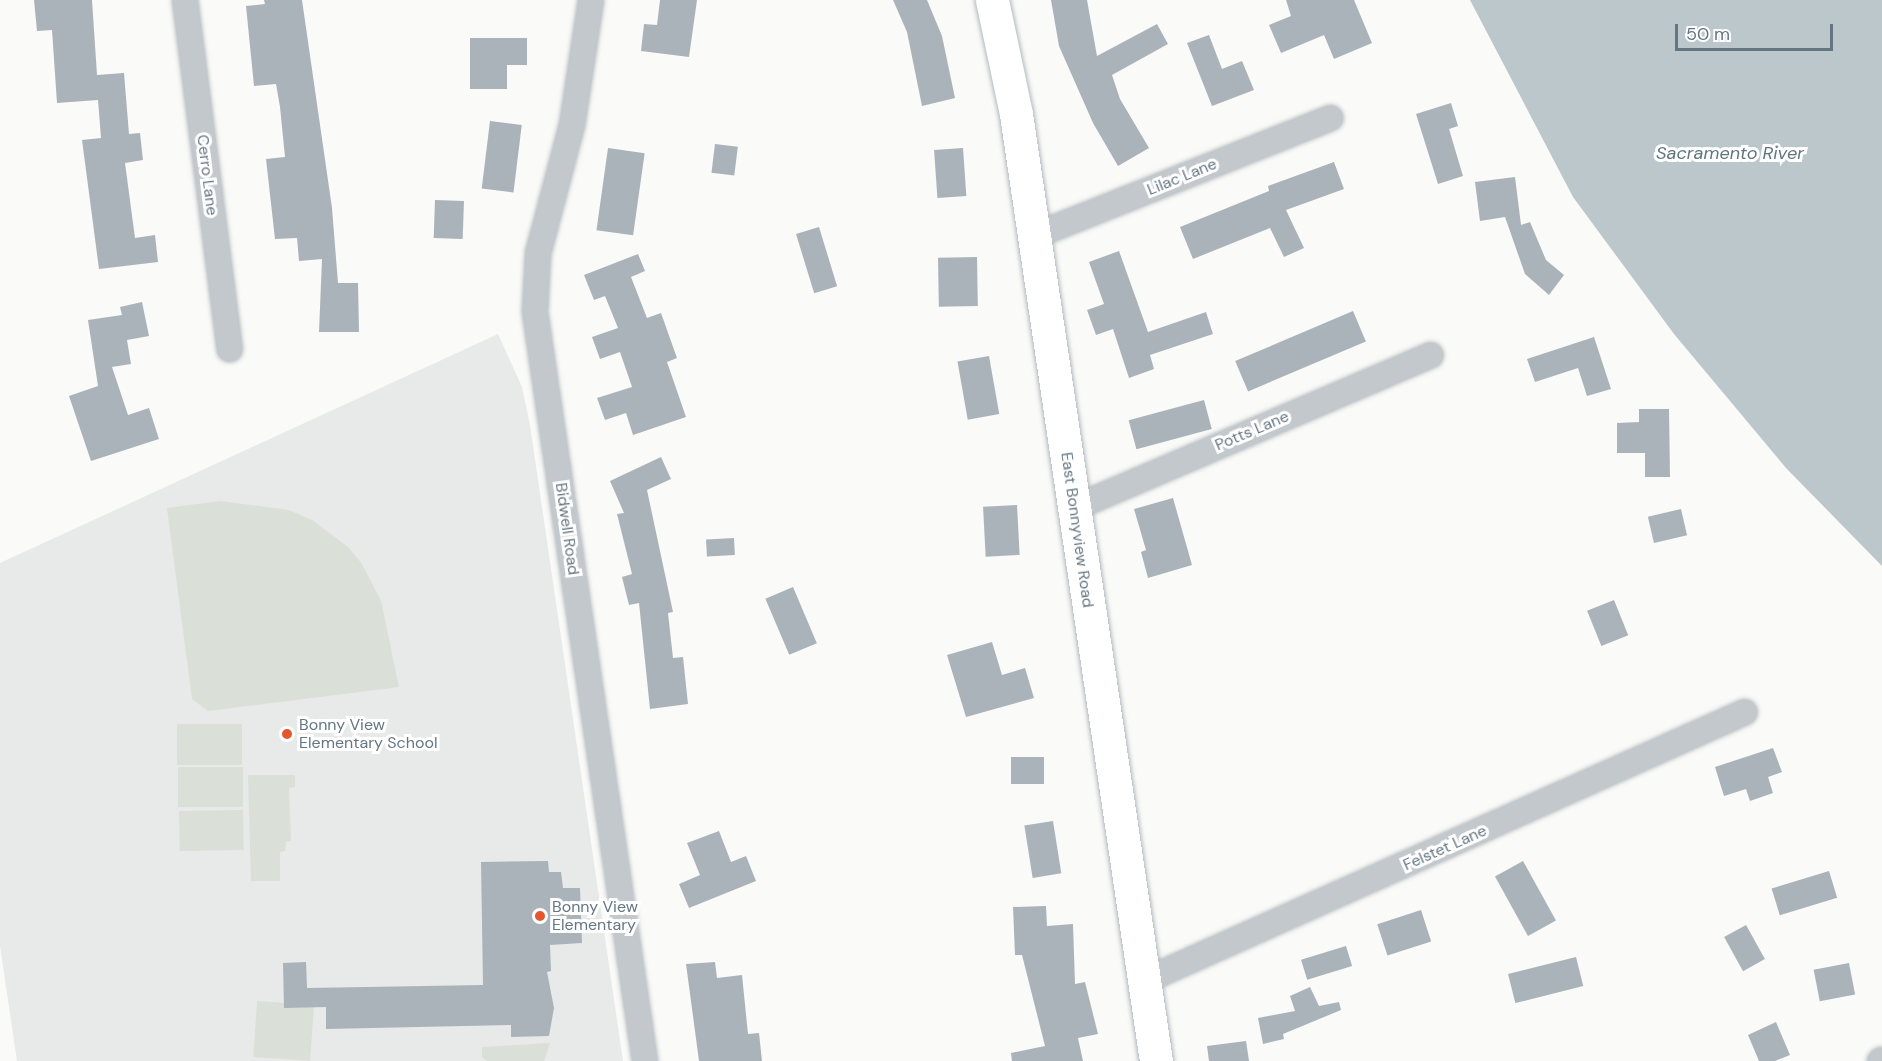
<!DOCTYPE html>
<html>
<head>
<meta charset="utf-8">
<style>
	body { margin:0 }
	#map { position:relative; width:1882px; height:1061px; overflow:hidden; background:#fafaf8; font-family:"DM Sans",sans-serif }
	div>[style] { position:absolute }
	.built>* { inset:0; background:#e8e9e9 }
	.green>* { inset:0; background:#dadfd7; transform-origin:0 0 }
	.water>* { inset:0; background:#bbc7cb }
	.building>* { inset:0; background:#aab3b9; transform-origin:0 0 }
	.roads { filter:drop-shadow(0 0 2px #b3babf) drop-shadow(0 0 2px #b3babf) }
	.street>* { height:24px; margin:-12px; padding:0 12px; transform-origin:12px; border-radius:12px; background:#c3c8cc }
	.secondary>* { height:33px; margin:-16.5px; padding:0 16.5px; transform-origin:16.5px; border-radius:16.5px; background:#fff }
	.dots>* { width:16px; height:16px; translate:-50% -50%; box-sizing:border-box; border:3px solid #fff; border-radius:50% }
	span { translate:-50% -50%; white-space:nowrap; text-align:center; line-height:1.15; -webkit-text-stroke:6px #fff; paint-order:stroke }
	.street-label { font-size:16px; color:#657683 }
	.poi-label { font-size:16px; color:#657683 }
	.left { translate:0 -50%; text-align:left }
	.water-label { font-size:18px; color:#60757c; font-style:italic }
	.scale { position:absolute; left:1675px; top:24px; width:158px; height:27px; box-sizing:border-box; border:3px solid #657683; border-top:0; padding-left:8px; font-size:18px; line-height:21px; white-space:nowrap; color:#657683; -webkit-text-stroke:4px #fff; paint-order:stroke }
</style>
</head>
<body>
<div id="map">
	<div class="built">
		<i style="clip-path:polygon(498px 334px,522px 387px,530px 425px,623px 1061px,17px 1061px,0 946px,0 563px)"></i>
	</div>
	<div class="green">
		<i style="clip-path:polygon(221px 501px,289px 510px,312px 520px,348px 547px,362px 564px,381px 601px,399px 687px,208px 711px,192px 699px,167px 508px)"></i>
		<i style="left:242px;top:724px;width:41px;height:65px;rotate:90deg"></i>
		<i style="left:243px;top:767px;width:40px;height:65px;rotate:90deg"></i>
		<i style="clip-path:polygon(248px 775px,295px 775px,295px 787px,289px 788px,291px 841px,286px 841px,285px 851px,280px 852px,280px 881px,251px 881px)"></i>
		<i style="left:243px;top:810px;width:40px;height:64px;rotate:89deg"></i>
		<i style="left:314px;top:1005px;width:56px;height:57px;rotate:94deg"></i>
		<i style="clip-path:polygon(550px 1043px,544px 1061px,487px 1061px,482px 1057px,482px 1047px)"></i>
	</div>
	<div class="water">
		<i style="clip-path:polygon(1470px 0,1882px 0,1882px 566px,1786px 468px,1674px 334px,1573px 197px)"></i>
	</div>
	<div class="building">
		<i style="clip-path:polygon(34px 0,92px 0,97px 75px,124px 73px,129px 134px,140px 133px,143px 160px,125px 163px,135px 238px,155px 235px,158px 262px,99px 269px,82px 140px,101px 138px,98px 100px,57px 103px,52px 30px,37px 31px)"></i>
		<i style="clip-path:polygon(264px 0,302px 0,332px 208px,338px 283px,358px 283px,359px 332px,319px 332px,322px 259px,299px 261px,297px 238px,275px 239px,266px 159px,285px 157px,280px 107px,276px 84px,254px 86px,246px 6px,265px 4px)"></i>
		<i style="clip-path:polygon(660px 0,697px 0,689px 57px,641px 51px,644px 24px,657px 25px)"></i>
		<i style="clip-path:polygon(893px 0,927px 0,942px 36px,955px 98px,922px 106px,907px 32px)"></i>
		<i style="clip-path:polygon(1051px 0,1087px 0,1097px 56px,1157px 24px,1168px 44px,1112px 75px,1120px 99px,1149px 148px,1118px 166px,1093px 123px,1059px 46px)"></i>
		<i style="clip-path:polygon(1286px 0,1354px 0,1372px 43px,1334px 59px,1324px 35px,1281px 53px,1269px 25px,1291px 16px)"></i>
		<i style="clip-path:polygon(1209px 35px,1222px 69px,1242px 61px,1254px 90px,1212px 106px,1187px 43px)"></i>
		<i style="clip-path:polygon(470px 38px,527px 38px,527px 65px,507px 65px,507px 89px,470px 89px)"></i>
		<i style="clip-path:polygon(1451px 103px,1458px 126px,1449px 129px,1463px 176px,1438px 184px,1416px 114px)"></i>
		<i style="left:490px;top:121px;width:32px;height:68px;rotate:7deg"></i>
		<i style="left:715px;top:144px;width:23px;height:29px;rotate:7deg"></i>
		<i style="left:608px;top:148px;width:37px;height:83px;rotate:8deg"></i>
		<i style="left:963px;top:148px;width:48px;height:29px;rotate:86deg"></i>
		<i style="clip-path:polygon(1334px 162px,1344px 189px,1286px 210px,1304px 248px,1284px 257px,1270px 228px,1193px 259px,1180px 227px,1269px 191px,1268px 186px)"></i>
		<i style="clip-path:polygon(1515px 177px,1521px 225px,1530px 222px,1546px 260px,1564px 275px,1549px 295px,1525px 274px,1505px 217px,1480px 221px,1475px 182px)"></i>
		<i style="left:435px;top:200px;width:29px;height:38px;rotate:2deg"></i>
		<i style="left:819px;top:227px;width:62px;height:24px;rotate:73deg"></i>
		<i style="clip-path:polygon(1119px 251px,1148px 332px,1206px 312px,1213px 334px,1150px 355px,1154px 369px,1129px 378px,1113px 329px,1096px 335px,1087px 310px,1104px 304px,1089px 262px)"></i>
		<i style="clip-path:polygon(638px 254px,645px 271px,631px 277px,647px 318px,661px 313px,677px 358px,667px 362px,686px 417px,633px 435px,626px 413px,605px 420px,597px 398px,632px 387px,620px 352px,600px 359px,592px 337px,618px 328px,605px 296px,594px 300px,584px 275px)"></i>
		<i style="left:977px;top:257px;width:49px;height:39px;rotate:89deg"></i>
		<i style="clip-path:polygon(142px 302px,149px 336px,127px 340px,131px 364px,112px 367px,128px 415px,149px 408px,159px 439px,91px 461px,69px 396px,98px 386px,88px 320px,122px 315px,120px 307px)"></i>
		<i style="left:1353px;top:311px;width:33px;height:128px;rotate:67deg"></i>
		<i style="clip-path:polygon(1594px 337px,1611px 389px,1587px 396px,1578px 368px,1535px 382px,1527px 359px)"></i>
		<i style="left:989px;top:356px;width:59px;height:32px;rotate:80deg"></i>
		<i style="left:1204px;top:400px;width:30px;height:78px;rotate:75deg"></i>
		<i style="clip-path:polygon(1639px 409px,1669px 409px,1670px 477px,1645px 477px,1645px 453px,1617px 453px,1617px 423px,1639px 422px)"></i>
		<i style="clip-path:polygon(661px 457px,671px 479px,647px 490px,673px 612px,668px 613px,673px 658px,683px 657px,688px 704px,650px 709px,639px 603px,629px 605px,622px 577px,632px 574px,617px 514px,624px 513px,610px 481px)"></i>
		<i style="clip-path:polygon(1173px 498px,1192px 565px,1148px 578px,1141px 552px,1146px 550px,1134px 509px)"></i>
		<i style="left:1017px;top:505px;width:50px;height:34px;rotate:87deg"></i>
		<i style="left:1681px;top:509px;width:27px;height:34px;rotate:77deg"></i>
		<i style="left:734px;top:538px;width:17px;height:28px;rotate:87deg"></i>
		<i style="left:793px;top:587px;width:61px;height:30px;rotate:67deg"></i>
		<i style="left:1614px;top:600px;width:38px;height:29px;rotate:68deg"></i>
		<i style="clip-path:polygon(992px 642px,1002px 675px,1025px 668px,1034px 698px,966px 717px,947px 655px)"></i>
		<i style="clip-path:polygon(1773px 748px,1782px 772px,1768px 777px,1773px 793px,1750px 801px,1746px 789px,1724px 796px,1715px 767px)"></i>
		<i style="left:1011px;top:757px;width:33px;height:27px"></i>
		<i style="left:1053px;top:821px;width:53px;height:29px;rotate:81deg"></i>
		<i style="clip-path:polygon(719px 831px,731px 862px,746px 856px,756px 881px,689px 908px,679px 884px,700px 875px,687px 843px)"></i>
		<i style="clip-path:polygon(548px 861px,549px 872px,561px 872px,563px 888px,580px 888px,582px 943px,550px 945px,551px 971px,547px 972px,554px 1008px,549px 1036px,511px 1037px,511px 1025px,326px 1029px,326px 1007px,284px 1008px,283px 963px,306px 962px,307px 988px,483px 985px,481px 862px)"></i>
		<i style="left:1523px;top:861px;width:68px;height:32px;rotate:61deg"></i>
		<i style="left:1829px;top:871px;width:28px;height:60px;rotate:73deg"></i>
		<i style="clip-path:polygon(1046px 906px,1047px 926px,1073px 924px,1075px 984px,1085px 982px,1098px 1034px,1078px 1038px,1083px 1061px,1012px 1061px,1011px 1053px,1045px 1046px,1022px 955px,1015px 955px,1013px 907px)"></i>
		<i style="left:1421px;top:910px;width:33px;height:46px;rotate:72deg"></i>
		<i style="left:1746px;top:925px;width:39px;height:25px;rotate:61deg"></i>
		<i style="left:1346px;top:946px;width:21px;height:47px;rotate:73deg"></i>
		<i style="left:1576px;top:957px;width:30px;height:70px;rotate:76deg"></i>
		<i style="clip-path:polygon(715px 962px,717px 978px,742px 975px,748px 1034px,759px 1033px,762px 1061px,699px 1061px,686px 964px)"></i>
		<i style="left:1849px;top:963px;width:32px;height:36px;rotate:79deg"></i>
		<i style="clip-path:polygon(1310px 987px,1319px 1006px,1339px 1002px,1341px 1010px,1283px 1034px,1284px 1039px,1263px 1044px,1258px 1018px,1295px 1011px,1290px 996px)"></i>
		<i style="clip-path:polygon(1776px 1022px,1790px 1055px,1775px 1061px,1759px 1061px,1748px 1035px)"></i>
		<i style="clip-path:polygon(1246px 1041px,1249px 1061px,1209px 1061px,1207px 1046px)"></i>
	</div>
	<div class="roads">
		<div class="street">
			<i style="left:185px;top:0;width:352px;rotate:82.7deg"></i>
			<i style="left:591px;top:0;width:126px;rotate:98.6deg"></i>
			<i style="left:572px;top:125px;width:133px;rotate:104.8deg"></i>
			<i style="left:538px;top:254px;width:58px;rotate:93deg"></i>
			<i style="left:535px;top:312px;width:757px;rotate:81.65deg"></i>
			<i style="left:1034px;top:236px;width:319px;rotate:-21.7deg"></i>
			<i style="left:1074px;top:508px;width:388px;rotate:-23.2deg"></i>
			<i style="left:1144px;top:981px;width:658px;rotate:-24.11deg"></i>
			<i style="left:1880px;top:1061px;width:2px;rotate:-27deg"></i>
		</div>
		<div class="secondary">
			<i style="left:992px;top:0;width:116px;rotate:78.1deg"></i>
			<i style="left:1016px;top:114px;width:957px;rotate:81.59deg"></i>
		</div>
	</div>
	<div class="dots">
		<i style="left:287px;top:734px;background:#e4572e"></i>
		<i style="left:540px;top:916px;background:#e4572e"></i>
	</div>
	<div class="street-label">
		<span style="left:207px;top:175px;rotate:83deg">Cerro Lane</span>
		<span style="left:1182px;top:177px;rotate:-22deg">Lilac Lane</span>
		<span style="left:1252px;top:431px;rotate:-23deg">Potts Lane</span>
		<span style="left:567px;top:529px;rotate:82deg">Bidwell Road</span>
		<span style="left:1077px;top:530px;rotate:82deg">East Bonnyview Road</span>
		<span style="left:1445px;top:848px;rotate:-24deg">Felstet Lane</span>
	</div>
	<div class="poi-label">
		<span class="left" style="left:299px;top:734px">Bonny View<br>Elementary School</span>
		<span class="left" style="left:552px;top:916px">Bonny View<br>Elementary</span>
	</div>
	<div class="water-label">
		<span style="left:1730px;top:153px">Sacramento River</span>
	</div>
	<div class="scale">50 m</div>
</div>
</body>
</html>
